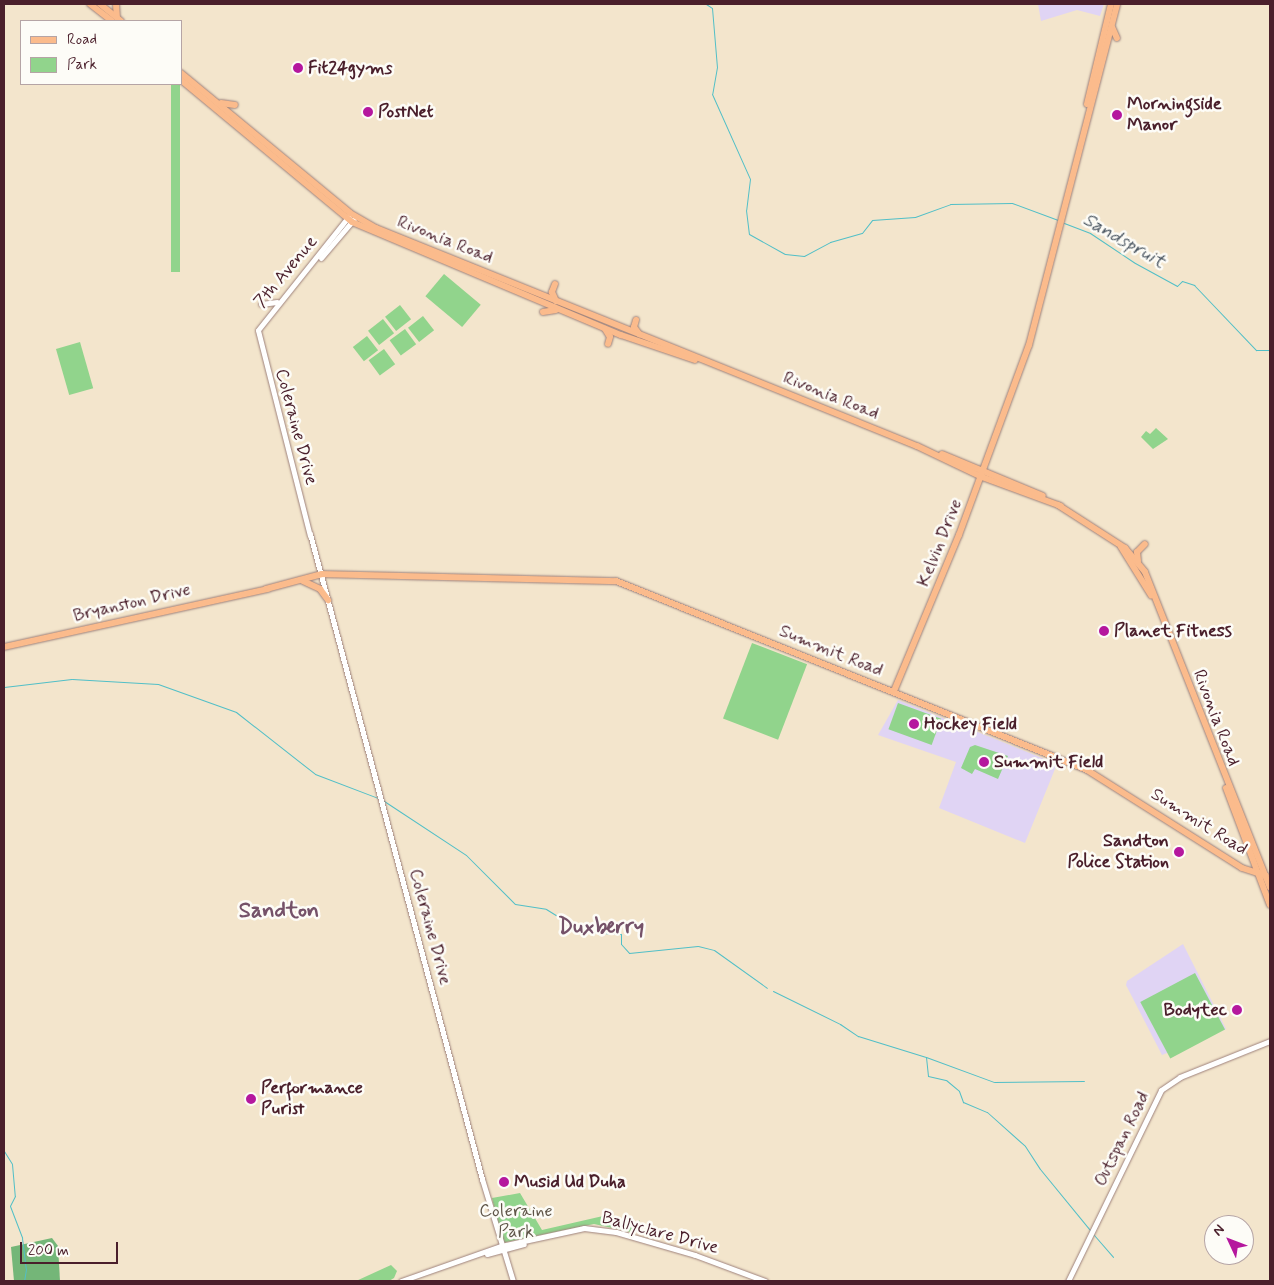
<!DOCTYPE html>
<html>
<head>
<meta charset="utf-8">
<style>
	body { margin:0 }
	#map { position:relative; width:1274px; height:1285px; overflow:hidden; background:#f3e5cc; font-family:Mynerve,sans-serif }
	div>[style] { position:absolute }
	.built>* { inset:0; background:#e0d4f4 }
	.green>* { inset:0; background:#91d48c; transform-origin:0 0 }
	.forest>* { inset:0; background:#74b678 }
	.stream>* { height:1px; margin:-0.5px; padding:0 0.5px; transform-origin:0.5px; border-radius:0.5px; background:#51bfc7 }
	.roads { filter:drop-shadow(0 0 1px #9e827c) drop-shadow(0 0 1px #9e827c) }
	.minor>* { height:5px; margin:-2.5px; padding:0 2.5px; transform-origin:2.5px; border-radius:2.5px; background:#fff }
	.major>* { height:6px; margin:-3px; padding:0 3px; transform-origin:3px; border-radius:3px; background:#fbbb8c }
	.dots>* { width:14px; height:14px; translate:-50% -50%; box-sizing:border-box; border:2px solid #fdfcf7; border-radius:50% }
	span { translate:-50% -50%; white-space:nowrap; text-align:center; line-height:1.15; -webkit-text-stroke:5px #fdfcf7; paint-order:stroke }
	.poi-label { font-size:18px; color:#4a1f2b; font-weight:700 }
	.left { translate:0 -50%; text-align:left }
	.right { translate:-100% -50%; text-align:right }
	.street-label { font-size:18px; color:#4a1f2b }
	.park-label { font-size:18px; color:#5f5548 }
	.water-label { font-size:19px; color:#4c5762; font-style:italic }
	.district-label { font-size:22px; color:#755269; font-weight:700 }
	.frame { position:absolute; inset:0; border:5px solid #4a1f2b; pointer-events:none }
	.legend { position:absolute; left:20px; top:20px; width:162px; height:65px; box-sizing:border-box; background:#fdfcf7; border:1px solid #b5a4a5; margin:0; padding:6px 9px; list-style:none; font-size:15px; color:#4a1f2b }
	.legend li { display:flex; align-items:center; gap:10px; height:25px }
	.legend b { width:25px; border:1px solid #b5a4a5 }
	.north { position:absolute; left:1204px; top:1215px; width:50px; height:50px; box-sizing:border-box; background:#fdfcf7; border:1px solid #b5a4a5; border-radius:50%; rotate:313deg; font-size:14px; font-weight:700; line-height:20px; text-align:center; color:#4a1f2b }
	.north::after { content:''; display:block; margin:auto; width:18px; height:22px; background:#b5179e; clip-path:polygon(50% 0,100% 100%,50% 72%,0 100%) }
	.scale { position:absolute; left:20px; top:1242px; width:98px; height:22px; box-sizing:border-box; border:2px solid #4a1f2b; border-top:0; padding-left:6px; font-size:15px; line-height:18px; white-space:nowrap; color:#4a1f2b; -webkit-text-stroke:4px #fdfcf7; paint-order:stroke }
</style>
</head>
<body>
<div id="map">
	<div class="built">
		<i style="clip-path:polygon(1038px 4px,1104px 4px,1100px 16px,1077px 10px,1041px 21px)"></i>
		<i style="clip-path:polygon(898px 700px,1057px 764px,1025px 843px,939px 808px,956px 762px,878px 735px)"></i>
		<i style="clip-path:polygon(1183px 944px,1226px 1029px,1162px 1055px,1126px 985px,1127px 981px)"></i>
	</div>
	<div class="green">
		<i style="left:171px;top:84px;width:9px;height:188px"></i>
		<i style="left:444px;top:274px;width:48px;height:29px;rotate:40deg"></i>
		<i style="left:400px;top:305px;width:18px;height:19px;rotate:52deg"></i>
		<i style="left:423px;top:316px;width:18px;height:19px;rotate:52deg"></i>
		<i style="left:383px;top:319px;width:18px;height:19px;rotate:52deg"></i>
		<i style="left:405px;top:329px;width:19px;height:19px;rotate:54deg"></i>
		<i style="left:367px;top:336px;width:18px;height:18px;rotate:52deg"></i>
		<i style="left:80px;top:342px;width:48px;height:25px;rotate:74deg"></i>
		<i style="left:384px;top:349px;width:19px;height:19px;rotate:54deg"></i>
		<i style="clip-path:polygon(1156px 428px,1168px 439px,1153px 449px,1141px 437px,1146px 431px,1150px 434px)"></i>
		<i style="left:752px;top:643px;width:59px;height:81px;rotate:21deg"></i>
		<i style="left:898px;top:703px;width:46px;height:28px;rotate:20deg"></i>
		<i style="clip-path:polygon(975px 745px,1008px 756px,998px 779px,975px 769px,972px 774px,961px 768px,970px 747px)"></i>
		<i style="left:1195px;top:973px;width:64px;height:62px;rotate:62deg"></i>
		<i style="clip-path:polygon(520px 1193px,542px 1230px,603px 1216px,628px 1228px,640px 1220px,635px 1233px,594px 1224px,502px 1243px,492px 1198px)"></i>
		<i style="clip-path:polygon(391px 1265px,397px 1271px,394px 1278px,389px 1281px,356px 1281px)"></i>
	</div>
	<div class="forest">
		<i style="clip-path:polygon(52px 1238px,58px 1246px,60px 1281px,14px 1281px,11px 1247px)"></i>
	</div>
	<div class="stream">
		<i style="left:706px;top:4px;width:7px;rotate:34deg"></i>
		<i style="left:712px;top:8px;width:59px;rotate:85.2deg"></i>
		<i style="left:717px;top:67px;width:27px;rotate:100deg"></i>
		<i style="left:712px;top:94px;width:93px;rotate:65.9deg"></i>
		<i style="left:750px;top:179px;width:31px;rotate:97deg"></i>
		<i style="left:746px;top:210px;width:24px;rotate:83deg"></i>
		<i style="left:749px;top:234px;width:41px;rotate:29.1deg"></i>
		<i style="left:785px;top:254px;width:19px;rotate:6deg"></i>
		<i style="left:804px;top:256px;width:30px;rotate:-28deg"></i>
		<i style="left:830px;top:242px;width:33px;rotate:-16deg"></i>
		<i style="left:862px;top:233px;width:16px;rotate:-52deg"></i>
		<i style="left:872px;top:220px;width:43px;rotate:-4deg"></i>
		<i style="left:915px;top:217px;width:37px;rotate:-20deg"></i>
		<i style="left:950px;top:204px;width:62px;rotate:-0.9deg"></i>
		<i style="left:1012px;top:203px;width:49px;rotate:20.3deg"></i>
		<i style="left:1064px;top:223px;width:28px;rotate:21deg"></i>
		<i style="left:1090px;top:233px;width:54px;rotate:33.7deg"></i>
		<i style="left:1135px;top:263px;width:48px;rotate:28.7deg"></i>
		<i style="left:1177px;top:286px;width:7px;rotate:-45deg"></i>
		<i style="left:1182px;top:281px;width:13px;rotate:18deg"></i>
		<i style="left:1194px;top:285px;width:90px;rotate:46.4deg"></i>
		<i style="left:1256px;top:350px;width:14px"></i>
		<i style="left:4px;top:687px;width:68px;rotate:-6.7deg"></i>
		<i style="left:72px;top:679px;width:86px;rotate:3.3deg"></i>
		<i style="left:158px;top:684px;width:83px;rotate:19.7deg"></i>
		<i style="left:236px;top:712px;width:100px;rotate:38.1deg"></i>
		<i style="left:315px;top:774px;width:67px;rotate:20.9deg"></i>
		<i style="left:384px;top:801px;width:98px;rotate:33.4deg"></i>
		<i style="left:466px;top:855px;width:69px;rotate:45deg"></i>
		<i style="left:515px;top:904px;width:31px;rotate:9deg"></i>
		<i style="left:546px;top:909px;width:44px;rotate:31.9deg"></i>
		<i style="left:583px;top:932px;width:38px;rotate:3deg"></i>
		<i style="left:621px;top:934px;width:10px;rotate:90deg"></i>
		<i style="left:621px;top:944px;width:12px;rotate:48deg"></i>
		<i style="left:629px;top:953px;width:69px;rotate:-5.8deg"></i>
		<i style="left:698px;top:946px;width:16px;rotate:14deg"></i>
		<i style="left:714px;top:950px;width:65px;rotate:35.6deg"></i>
		<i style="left:773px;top:991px;width:75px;rotate:26.2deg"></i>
		<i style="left:840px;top:1024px;width:22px;rotate:34deg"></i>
		<i style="left:858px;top:1036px;width:71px;rotate:17.2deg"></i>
		<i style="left:926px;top:1057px;width:19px;rotate:84deg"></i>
		<i style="left:928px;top:1076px;width:18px;rotate:13deg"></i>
		<i style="left:946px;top:1080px;width:17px;rotate:40deg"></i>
		<i style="left:959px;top:1091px;width:12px;rotate:70deg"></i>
		<i style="left:963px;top:1102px;width:26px;rotate:23deg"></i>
		<i style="left:987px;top:1112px;width:51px;rotate:41.8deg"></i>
		<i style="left:1025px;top:1146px;width:27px;rotate:57deg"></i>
		<i style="left:1040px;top:1169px;width:79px;rotate:50.7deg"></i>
		<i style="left:926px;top:1057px;width:72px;rotate:20.2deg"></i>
		<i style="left:994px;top:1082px;width:90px;rotate:-0.6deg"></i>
		<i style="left:4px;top:1151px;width:15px;rotate:58deg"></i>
		<i style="left:12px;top:1164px;width:32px;rotate:85deg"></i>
		<i style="left:15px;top:1196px;width:11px;rotate:117deg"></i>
		<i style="left:10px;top:1206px;width:34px;rotate:69deg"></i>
		<i style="left:22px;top:1238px;width:31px;rotate:83deg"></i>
		<i style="left:26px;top:1269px;width:12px;rotate:99deg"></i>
		<i style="left:1094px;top:1235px;width:29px;rotate:49deg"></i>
	</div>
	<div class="roads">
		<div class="minor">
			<i style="left:321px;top:258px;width:51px;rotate:-49.8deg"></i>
			<i style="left:261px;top:304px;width:16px;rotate:-7deg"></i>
			<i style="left:310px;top:534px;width:668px;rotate:75.07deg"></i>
			<i style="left:482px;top:1179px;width:107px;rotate:73.1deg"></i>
			<i style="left:310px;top:536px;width:212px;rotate:-104.2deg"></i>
			<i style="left:258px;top:330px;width:146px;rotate:-51.4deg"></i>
			<i style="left:487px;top:1254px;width:38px;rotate:-15deg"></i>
			<i style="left:401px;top:1281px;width:106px;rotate:-19.3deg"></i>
			<i style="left:501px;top:1246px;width:85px;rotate:-12.2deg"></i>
			<i style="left:584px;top:1228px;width:32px;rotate:7deg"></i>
			<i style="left:616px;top:1232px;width:82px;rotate:16.2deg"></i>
			<i style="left:695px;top:1255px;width:75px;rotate:20.4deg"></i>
			<i style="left:1068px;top:1281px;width:212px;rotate:-64deg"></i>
			<i style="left:1161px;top:1090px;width:23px;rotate:-34deg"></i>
			<i style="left:1180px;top:1077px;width:97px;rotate:-21.8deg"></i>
		</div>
		<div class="major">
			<i style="left:90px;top:4px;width:28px;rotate:38deg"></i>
			<i style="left:100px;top:4px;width:27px;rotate:39deg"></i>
			<i style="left:116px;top:4px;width:13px;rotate:86deg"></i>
			<i style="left:1112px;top:27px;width:12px;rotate:66deg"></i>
			<i style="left:181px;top:73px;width:219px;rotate:39.6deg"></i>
			<i style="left:350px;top:213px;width:30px;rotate:30deg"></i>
			<i style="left:376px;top:228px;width:583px;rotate:21.95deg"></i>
			<i style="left:917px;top:446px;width:72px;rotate:25.5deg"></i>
			<i style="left:982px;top:477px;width:84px;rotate:20.2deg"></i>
			<i style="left:181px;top:80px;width:222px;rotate:39.7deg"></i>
			<i style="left:352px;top:222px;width:292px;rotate:22.8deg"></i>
			<i style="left:621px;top:335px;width:78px;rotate:18.7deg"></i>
			<i style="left:221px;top:103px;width:14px;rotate:8deg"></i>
			<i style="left:1087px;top:104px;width:103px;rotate:-76.5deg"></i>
			<i style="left:555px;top:284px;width:9px;rotate:111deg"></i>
			<i style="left:552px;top:292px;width:10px;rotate:66deg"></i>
			<i style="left:543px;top:312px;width:13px;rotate:-9deg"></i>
			<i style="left:636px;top:320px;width:7px;rotate:106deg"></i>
			<i style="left:634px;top:327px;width:9px;rotate:54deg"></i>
			<i style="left:605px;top:329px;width:9px;rotate:58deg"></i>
			<i style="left:610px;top:337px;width:7px;rotate:106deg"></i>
			<i style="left:942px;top:454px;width:109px;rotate:22.6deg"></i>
			<i style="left:1058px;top:505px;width:80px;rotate:32.7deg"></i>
			<i style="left:1125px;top:548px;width:31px;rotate:50deg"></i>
			<i style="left:1145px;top:572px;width:339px;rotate:68.4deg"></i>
			<i style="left:1121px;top:547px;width:57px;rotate:58deg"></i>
			<i style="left:1138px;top:561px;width:9px;rotate:-96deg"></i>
			<i style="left:1137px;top:552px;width:11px;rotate:-45deg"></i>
			<i style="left:303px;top:581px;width:19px;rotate:25deg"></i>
			<i style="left:320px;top:589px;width:14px;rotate:54deg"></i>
			<i style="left:266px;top:589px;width:58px;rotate:-15deg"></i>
			<i style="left:322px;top:574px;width:294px;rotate:1.4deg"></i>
			<i style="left:616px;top:581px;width:508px;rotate:21.86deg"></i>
			<i style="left:1087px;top:770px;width:183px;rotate:32.3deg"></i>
			<i style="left:1242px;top:868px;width:25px;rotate:18deg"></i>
			<i style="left:4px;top:647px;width:270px;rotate:-12.4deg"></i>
			<i style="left:894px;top:691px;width:169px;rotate:-67.4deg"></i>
			<i style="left:959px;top:535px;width:202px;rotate:-69.8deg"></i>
			<i style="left:1029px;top:345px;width:352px;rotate:-75.5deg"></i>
			<i style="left:1226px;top:788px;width:125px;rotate:69.4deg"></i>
		</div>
	</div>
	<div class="dots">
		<i style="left:298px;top:68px;background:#b5179e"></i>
		<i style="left:368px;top:112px;background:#b5179e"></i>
		<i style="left:1117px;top:115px;background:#b5179e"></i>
		<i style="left:1104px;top:631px;background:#b5179e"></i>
		<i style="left:914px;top:724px;background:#b5179e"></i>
		<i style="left:984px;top:762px;background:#b5179e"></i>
		<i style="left:1179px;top:852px;background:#b5179e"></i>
		<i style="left:1237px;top:1010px;background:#b5179e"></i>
		<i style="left:251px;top:1099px;background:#b5179e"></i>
		<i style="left:504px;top:1182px;background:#b5179e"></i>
	</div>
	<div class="poi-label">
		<span class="left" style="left:308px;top:68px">Fit24gyms</span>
		<span class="left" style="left:1127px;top:115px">Morningside<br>Manor</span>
		<span class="left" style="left:378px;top:112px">PostNet</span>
		<span class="left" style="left:1114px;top:631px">Planet Fitness</span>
		<span class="left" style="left:924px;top:724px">Hockey Field</span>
		<span class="left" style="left:994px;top:762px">Summit Field</span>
		<span class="right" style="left:1169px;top:852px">Sandton<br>Police Station</span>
		<span class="right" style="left:1227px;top:1010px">Bodytec</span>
		<span class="left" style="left:261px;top:1099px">Performance<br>Purist</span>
		<span class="left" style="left:514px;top:1182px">Musid Ud Duha</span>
	</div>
	<div class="street-label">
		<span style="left:445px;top:240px;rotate:22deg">Rivonia Road</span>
		<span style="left:286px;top:272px;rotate:-50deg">7th Avenue</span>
		<span style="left:831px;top:396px;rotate:22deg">Rivonia Road</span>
		<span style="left:296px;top:427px;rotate:75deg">Coleraine Drive</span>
		<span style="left:940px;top:543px;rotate:-68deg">Kelvin Drive</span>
		<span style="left:132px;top:603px;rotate:-13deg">Bryanston Drive</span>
		<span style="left:831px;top:651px;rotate:22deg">Summit Road</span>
		<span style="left:1216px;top:718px;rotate:69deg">Rivonia Road</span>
		<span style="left:1199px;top:822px;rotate:32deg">Summit Road</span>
		<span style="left:430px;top:927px;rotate:75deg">Coleraine Drive</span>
		<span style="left:1122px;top:1139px;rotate:-64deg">Outspan Road</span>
		<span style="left:660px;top:1233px;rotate:15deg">Ballyclare Drive</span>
	</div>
	<div class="park-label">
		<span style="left:516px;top:1222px">Coleraine<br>Park</span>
	</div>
	<div class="water-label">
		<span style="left:1124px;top:241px;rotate:30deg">Sandspruit</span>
	</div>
	<div class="district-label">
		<span style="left:279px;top:912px">Sandton</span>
		<span style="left:601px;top:928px">Duxberry</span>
	</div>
	<div class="frame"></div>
	<ul class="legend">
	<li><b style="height:6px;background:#fbbb8c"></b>Road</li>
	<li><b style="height:14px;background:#91d48c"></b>Park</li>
	</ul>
	<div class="north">N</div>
	<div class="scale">200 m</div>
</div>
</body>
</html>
